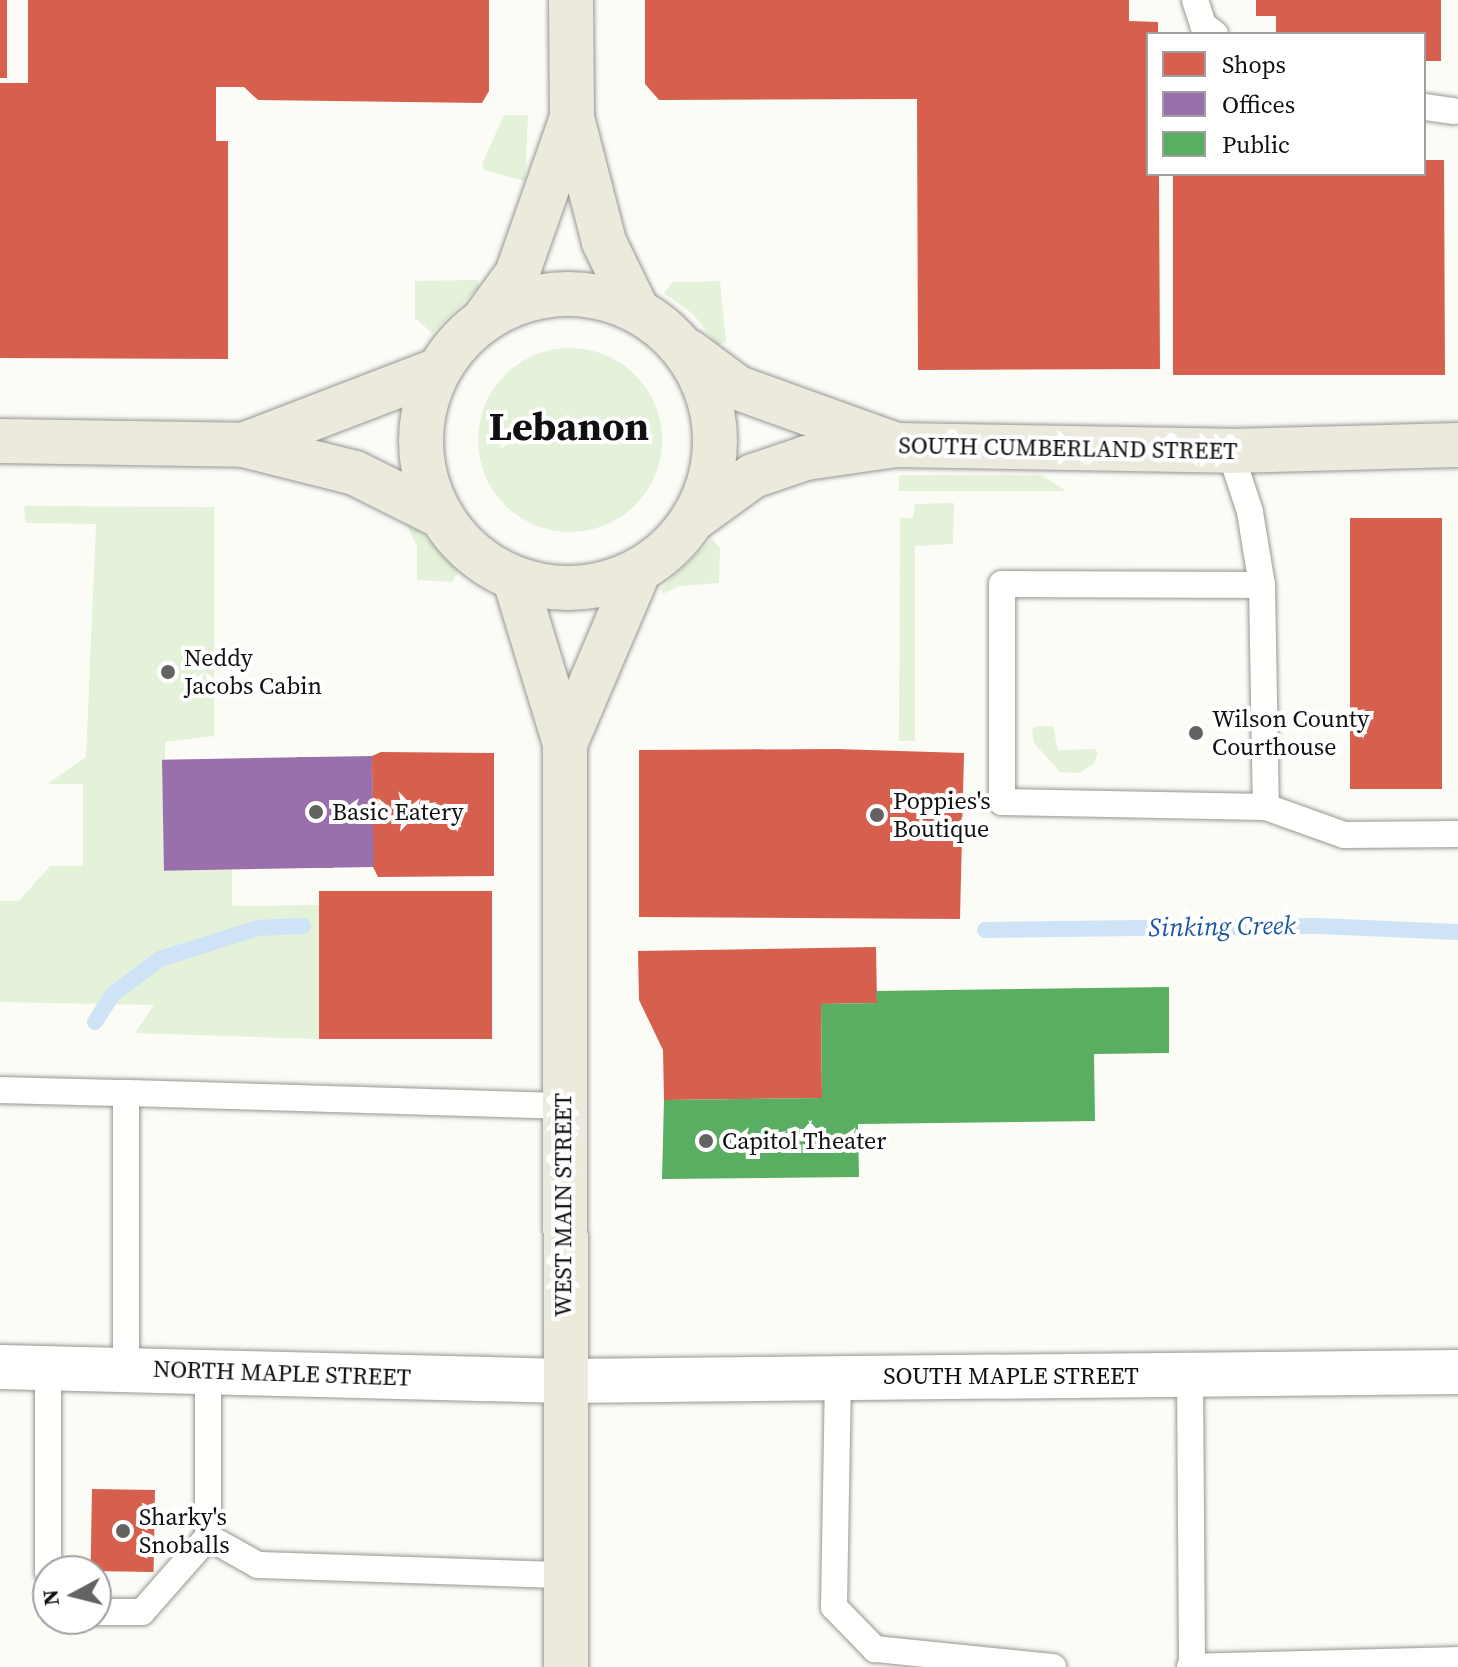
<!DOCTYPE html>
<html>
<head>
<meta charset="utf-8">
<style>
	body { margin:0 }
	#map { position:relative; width:1458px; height:1667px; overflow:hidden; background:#fcfcf7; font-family:"Source Serif 4",serif }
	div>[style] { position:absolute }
	.green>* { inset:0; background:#e3f2d8 }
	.round { border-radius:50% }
	.shops>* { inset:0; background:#d6604d; transform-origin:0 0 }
	.offices>* { inset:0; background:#9970ab; transform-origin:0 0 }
	.public>* { inset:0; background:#5aae61 }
	.stream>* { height:16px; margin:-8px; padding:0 8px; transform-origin:8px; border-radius:8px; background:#cee3f6 }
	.roads { filter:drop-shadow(0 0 2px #969694) drop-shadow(0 0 2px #969694) }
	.service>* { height:26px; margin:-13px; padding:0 13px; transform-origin:13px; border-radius:13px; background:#fffffe }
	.minor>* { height:44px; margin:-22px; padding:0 22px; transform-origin:22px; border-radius:22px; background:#fffffe }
	.tertiary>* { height:44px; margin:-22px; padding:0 22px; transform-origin:22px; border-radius:22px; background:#fffffe }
	.primary>* { height:44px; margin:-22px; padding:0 22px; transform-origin:22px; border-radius:22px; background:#eceadc }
	.primary>.ring { margin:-22px; padding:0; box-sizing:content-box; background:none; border:44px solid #eceadc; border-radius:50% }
	.dots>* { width:22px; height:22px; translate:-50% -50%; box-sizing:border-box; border:4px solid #fff; border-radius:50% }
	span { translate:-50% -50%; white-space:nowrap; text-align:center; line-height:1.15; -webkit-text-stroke:8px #fff; paint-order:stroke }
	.street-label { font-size:24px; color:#101010 }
	.poi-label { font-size:24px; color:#101010 }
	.left { translate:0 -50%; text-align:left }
	.water-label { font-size:26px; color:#1c57a0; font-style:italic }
	.town-label { font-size:40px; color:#101010; font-weight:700 }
	.legend { position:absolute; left:1146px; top:32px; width:280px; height:144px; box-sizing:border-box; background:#fff; border:2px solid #9f9f9f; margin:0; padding:10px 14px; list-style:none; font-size:24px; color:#101010 }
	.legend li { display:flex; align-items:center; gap:16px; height:40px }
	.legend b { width:40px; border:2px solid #9f9f9f }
	.north { position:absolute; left:32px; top:1555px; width:80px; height:80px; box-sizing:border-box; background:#fff; border:2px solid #9f9f9f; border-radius:50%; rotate:263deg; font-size:22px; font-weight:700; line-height:32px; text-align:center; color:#101010 }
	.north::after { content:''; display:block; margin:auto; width:28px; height:36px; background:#636361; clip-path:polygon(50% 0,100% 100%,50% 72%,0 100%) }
</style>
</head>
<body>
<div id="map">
	<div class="green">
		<i style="clip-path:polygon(504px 115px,528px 115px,525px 181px,484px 170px,482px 164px)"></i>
		<i style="clip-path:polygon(477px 280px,480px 286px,432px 333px,415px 318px,415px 281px)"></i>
		<i style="clip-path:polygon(720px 281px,726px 342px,717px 345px,693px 314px,664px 293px,673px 282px)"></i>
		<i class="round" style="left:478px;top:348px;width:184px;height:184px"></i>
		<i style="clip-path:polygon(899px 475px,1042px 475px,1066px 491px,899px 491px)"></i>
		<i style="clip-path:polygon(954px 503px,953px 544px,915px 546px,915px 741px,899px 741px,900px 518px,913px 518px,915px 504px)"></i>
		<i style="clip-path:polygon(24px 506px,214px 507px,214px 736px,165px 742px,165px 870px,232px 869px,232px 906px,319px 905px,319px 1039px,135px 1033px,154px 1005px,0 1002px,0 901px,19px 901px,50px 866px,83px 866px,83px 784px,47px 784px,86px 757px,96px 524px,26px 523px)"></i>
		<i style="clip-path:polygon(411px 522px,458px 572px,452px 582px,417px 580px,417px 546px,406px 524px)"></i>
		<i style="clip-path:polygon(712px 539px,720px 548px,719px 583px,679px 586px,663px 594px,661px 589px)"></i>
		<i style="clip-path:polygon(1038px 726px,1053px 726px,1058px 750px,1094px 749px,1098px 753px,1093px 765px,1078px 773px,1060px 772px,1034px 743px,1032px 729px)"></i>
	</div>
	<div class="shops">
		<i style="left:0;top:0;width:7px;height:78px"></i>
		<i style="clip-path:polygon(28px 0,489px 0,489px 91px,482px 103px,258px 100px,244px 87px,216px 87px,216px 141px,228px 141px,228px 359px,0 358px,0 83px,28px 83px)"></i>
		<i style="clip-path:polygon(645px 0,1129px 0,1129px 21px,1158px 22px,1158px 34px,1148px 34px,1148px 174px,1159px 174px,1160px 369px,918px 370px,917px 99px,659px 100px,645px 84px)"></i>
		<i style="clip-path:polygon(1256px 0,1441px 0,1441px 61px,1424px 61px,1424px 34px,1276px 34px,1276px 16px,1256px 16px)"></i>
		<i style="clip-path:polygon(1424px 160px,1444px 160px,1445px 375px,1173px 375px,1173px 174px,1424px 174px)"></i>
		<i style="left:1350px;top:518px;width:92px;height:271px"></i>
		<i style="clip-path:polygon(836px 749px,964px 753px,960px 919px,639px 917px,639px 750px)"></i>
		<i style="clip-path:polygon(381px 752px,494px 753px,494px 876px,378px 877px,373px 867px,372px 756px)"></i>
		<i style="left:297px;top:757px;width:36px;height:111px"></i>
		<i style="left:319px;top:891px;width:173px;height:148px"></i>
		<i style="clip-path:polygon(876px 947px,877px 1003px,821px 1004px,822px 1098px,664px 1100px,663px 1050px,639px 1000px,638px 951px)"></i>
		<i style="left:92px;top:1489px;width:63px;height:82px;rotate:1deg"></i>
	</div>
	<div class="offices">
		<i style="left:372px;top:756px;width:111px;height:210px;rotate:89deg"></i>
	</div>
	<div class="public">
		<i style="clip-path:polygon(1169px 987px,1169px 1053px,1094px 1054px,1095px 1121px,858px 1124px,859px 1177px,662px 1179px,664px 1100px,822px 1098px,821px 1004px,877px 1003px,876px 991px)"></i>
	</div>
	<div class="stream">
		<i style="left:985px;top:930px;width:334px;rotate:-0.7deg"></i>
		<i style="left:1319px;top:926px;width:139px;rotate:2.5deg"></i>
		<i style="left:95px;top:1022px;width:33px;rotate:-57deg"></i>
		<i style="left:113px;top:994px;width:59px;rotate:-36.7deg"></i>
		<i style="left:160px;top:959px;width:103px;rotate:-17.6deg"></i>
		<i style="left:258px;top:928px;width:45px;rotate:-2.5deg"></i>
	</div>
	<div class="roads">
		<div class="service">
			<i style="left:1195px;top:0;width:26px;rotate:72deg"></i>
			<i style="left:1203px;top:25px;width:15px;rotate:37deg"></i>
			<i style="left:1424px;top:107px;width:30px;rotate:8deg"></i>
			<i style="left:1230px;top:451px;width:64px;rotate:71.8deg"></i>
			<i style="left:1250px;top:512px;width:74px;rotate:80.7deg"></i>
			<i style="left:1262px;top:585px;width:222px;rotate:89deg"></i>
			<i style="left:1266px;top:807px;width:264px;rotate:-178.9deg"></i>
			<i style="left:1002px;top:802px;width:218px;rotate:-90deg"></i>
			<i style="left:1002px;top:584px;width:260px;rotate:0.2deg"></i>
			<i style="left:1266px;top:807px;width:83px;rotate:19.7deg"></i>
			<i style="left:1344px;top:835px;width:114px;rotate:-0.5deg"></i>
			<i style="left:0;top:1090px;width:126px;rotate:1.4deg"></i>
			<i style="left:126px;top:1093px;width:276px;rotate:90deg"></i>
			<i style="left:126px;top:1093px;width:438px;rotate:1.7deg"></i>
			<i style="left:208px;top:1371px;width:166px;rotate:90deg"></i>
			<i style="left:208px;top:1537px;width:57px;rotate:29.2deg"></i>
			<i style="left:258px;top:1565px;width:309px;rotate:1.9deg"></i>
			<i style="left:838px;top:1376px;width:231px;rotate:91deg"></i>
			<i style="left:834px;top:1607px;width:59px;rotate:45.7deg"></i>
			<i style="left:875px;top:1649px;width:179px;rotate:5.8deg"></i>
			<i style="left:1190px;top:1377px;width:290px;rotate:89.6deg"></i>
			<i style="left:48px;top:1572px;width:204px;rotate:-90deg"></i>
			<i style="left:96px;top:1612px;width:46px"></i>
			<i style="left:142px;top:1612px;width:100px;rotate:-48.7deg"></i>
			<i style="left:1190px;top:1667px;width:268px;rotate:-1.5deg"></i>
		</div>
		<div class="minor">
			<i style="left:0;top:1367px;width:565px;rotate:1.42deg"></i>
		</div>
		<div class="tertiary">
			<i style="left:565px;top:1381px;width:893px;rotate:-0.58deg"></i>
		</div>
		<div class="primary">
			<i style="left:571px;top:0;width:118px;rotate:89.5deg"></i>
			<i style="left:572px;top:118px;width:128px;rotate:75.5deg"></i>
			<i style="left:604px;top:242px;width:76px;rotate:64.1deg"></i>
			<i class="ring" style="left:421px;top:294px;width:250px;height:250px"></i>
			<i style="left:485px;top:318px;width:54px;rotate:-54deg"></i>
			<i style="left:517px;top:274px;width:165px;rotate:-70.6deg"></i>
			<i style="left:688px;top:351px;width:62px;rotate:36.5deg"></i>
			<i style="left:738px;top:388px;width:168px;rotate:19.8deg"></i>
			<i style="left:0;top:441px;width:243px;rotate:0.9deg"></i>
			<i style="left:243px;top:445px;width:115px;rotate:14deg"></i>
			<i style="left:355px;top:473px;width:96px;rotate:26.6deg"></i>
			<i style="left:243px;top:445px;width:209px;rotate:-21deg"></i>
			<i style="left:695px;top:518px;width:72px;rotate:-35.9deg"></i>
			<i style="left:753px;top:476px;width:56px;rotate:-18.8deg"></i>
			<i style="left:806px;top:458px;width:91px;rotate:-8.2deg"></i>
			<i style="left:896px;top:445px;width:334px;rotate:1deg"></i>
			<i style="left:1230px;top:451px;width:228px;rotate:-1.5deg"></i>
			<i style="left:515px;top:580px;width:171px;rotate:73deg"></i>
			<i style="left:565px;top:744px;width:923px;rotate:89.94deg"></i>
			<i style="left:565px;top:744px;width:186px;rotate:-66.9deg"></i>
		</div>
	</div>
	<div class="dots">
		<i style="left:168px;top:672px;background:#636361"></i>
		<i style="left:1196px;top:733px;background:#636361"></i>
		<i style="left:316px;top:812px;background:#636361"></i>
		<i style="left:877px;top:815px;background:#636361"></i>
		<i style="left:706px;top:1141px;background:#636361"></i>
		<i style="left:123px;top:1531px;background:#636361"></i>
	</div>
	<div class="street-label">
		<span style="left:1068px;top:448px;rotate:1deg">SOUTH CUMBERLAND STREET</span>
		<span style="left:563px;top:1205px;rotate:-90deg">WEST MAIN STREET</span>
		<span style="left:282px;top:1373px;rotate:2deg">NORTH MAPLE STREET</span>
		<span style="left:1011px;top:1376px">SOUTH MAPLE STREET</span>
	</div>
	<div class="poi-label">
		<span class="left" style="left:184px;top:672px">Neddy<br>Jacobs Cabin</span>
		<span class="left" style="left:1212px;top:733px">Wilson County<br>Courthouse</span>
		<span class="left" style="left:893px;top:815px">Poppies's<br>Boutique</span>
		<span class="left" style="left:332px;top:812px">Basic Eatery</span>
		<span class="left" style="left:722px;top:1141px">Capitol Theater</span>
		<span class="left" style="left:139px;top:1531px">Sharky's<br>Snoballs</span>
	</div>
	<div class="water-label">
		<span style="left:1222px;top:927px;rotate:-1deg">Sinking Creek</span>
	</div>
	<div class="town-label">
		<span style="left:569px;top:426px">Lebanon</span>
	</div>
	<ul class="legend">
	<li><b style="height:22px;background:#d6604d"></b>Shops</li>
	<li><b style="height:22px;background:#9970ab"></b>Offices</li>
	<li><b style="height:22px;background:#5aae61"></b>Public</li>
	</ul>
	<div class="north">N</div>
</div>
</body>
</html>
